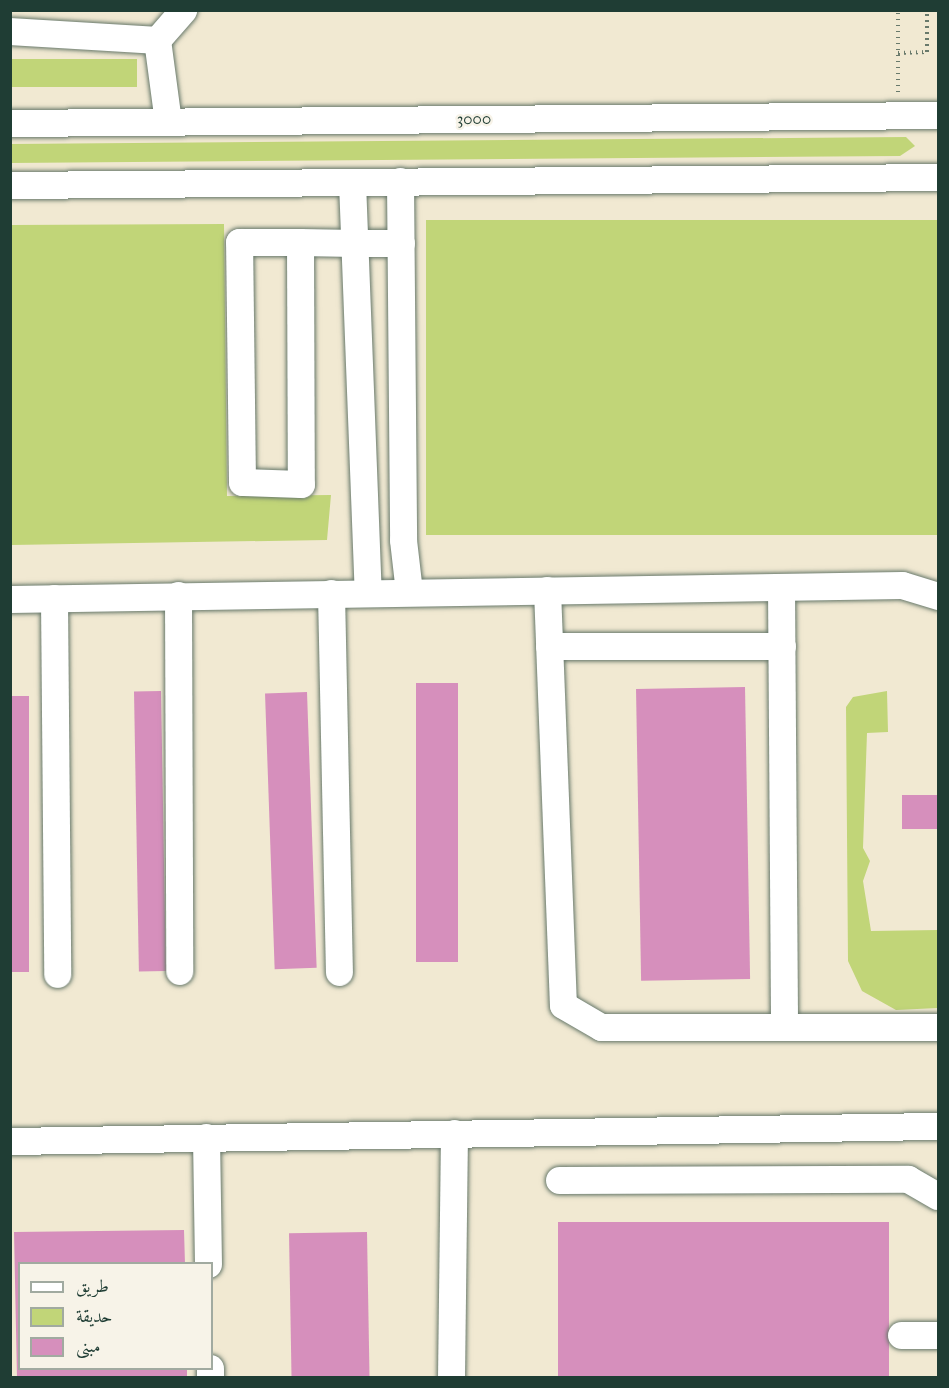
<!DOCTYPE html>
<html>
<head>
<meta charset="utf-8">
<style>
	body { margin:0 }
	#map { position:relative; width:949px; height:1388px; overflow:hidden; background:#f1e9d2; font-family:"IM FELL Great Primer",Amiri,serif }
	div>[style] { position:absolute }
	.green>* { inset:0; background:#c1d578; transform-origin:0 0 }
	.building>* { inset:0; background:#d68fbc; transform-origin:0 0 }
	.path>* { height:4px; margin-top:-2px; transform-origin:0; background:repeating-linear-gradient(90deg,#68796b 0 1.5px,transparent 0 6px) }
	.roads { filter:drop-shadow(0 0 2px #68796b) drop-shadow(0 0 2px #68796b) }
	.minor>* { height:27px; margin:-13.5px; padding:0 13.5px; transform-origin:13.5px; border-radius:13.5px; background:#fff }
	span { translate:-50% -50%; white-space:nowrap; text-align:center; line-height:1.15; -webkit-text-stroke:5px #f7f3e8; paint-order:stroke }
	.street-label { font-size:16px; color:#1f3d34 }
	.frame { position:absolute; inset:0; border:12px solid #1f3d34; pointer-events:none }
	.legend { position:absolute; left:18px; top:1262px; width:195px; height:108px; box-sizing:border-box; background:#f7f3e8; border:2px solid #a1aaa0; margin:0; padding:8px 10px; list-style:none; font-size:18px; color:#1f3d34 }
	.legend li { display:flex; align-items:center; gap:12px; height:30px }
	.legend b { width:30px; border:2px solid #a1aaa0 }
</style>
</head>
<body>
<div id="map">
	<div class="green">
		<i style="left:137px;top:59px;width:28px;height:126px;rotate:90deg"></i>
		<i style="clip-path:polygon(906px 137px,915px 146px,900px 156px,10px 163px,11px 144px)"></i>
		<i style="left:938px;top:220px;width:315px;height:512px;rotate:90deg"></i>
		<i style="clip-path:polygon(224px 224px,227px 496px,331px 495px,327px 540px,11px 545px,10px 225px)"></i>
		<i style="clip-path:polygon(887px 691px,888px 732px,867px 733px,863px 848px,870px 861px,863px 881px,871px 931px,938px 930px,938px 1008px,896px 1010px,862px 991px,848px 961px,846px 707px,853px 697px)"></i>
	</div>
	<div class="building">
		<i style="left:416px;top:683px;width:42px;height:279px"></i>
		<i style="left:745px;top:687px;width:292px;height:109px;rotate:89deg"></i>
		<i style="left:161px;top:691px;width:280px;height:27px;rotate:89deg"></i>
		<i style="left:307px;top:692px;width:276px;height:42px;rotate:88deg"></i>
		<i style="left:10px;top:696px;width:19px;height:276px"></i>
		<i style="left:938px;top:795px;width:34px;height:36px;rotate:90deg"></i>
		<i style="left:889px;top:1222px;width:156px;height:331px;rotate:90deg"></i>
		<i style="clip-path:polygon(184px 1230px,185px 1264px,20px 1264px,20px 1368px,187px 1368px,187px 1378px,17px 1378px,14px 1232px)"></i>
		<i style="left:367px;top:1232px;width:144px;height:78px;rotate:89deg"></i>
	</div>
	<div class="path">
		<i style="left:898px;top:53px;width:29px;rotate:-2deg"></i>
		<i style="left:927px;top:52px;width:42px;rotate:-90deg"></i>
		<i style="left:898px;top:92px;width:82px;rotate:-90deg"></i>
	</div>
	<div class="roads">
		<div class="minor">
			<i style="left:10px;top:31px;width:147px;rotate:3.5deg"></i>
			<i style="left:168px;top:122px;width:83px;rotate:-97.6deg"></i>
			<i style="left:157px;top:40px;width:40px;rotate:-49deg"></i>
			<i style="left:10px;top:123px;width:928px;rotate:-0.49deg"></i>
			<i style="left:400px;top:181px;width:359px;rotate:89.5deg"></i>
			<i style="left:403px;top:540px;width:52px;rotate:83.4deg"></i>
			<i style="left:352px;top:182px;width:411px;rotate:87.8deg"></i>
			<i style="left:10px;top:185px;width:928px;rotate:-0.49deg"></i>
			<i style="left:300px;top:242px;width:242px;rotate:89.8deg"></i>
			<i style="left:301px;top:484px;width:59px;rotate:-178.1deg"></i>
			<i style="left:242px;top:482px;width:240px;rotate:-90.7deg"></i>
			<i style="left:239px;top:242px;width:61px"></i>
			<i style="left:300px;top:242px;width:55px;rotate:1deg"></i>
			<i style="left:355px;top:243px;width:46px"></i>
			<i style="left:781px;top:587px;width:440px;rotate:89.6deg"></i>
			<i style="left:547px;top:590px;width:415px;rotate:87.8deg"></i>
			<i style="left:563px;top:1005px;width:44px;rotate:30.1deg"></i>
			<i style="left:601px;top:1027px;width:337px"></i>
			<i style="left:331px;top:593px;width:379px;rotate:88.8deg"></i>
			<i style="left:178px;top:595px;width:376px;rotate:89.8deg"></i>
			<i style="left:54px;top:598px;width:376px;rotate:89.5deg"></i>
			<i style="left:10px;top:599px;width:892px;rotate:-0.9deg"></i>
			<i style="left:902px;top:585px;width:38px;rotate:17deg"></i>
			<i style="left:549px;top:646px;width:233px"></i>
			<i style="left:206px;top:1137px;width:127px;rotate:89.1deg"></i>
			<i style="left:10px;top:1141px;width:928px;rotate:-0.93deg"></i>
			<i style="left:559px;top:1180px;width:349px;rotate:-0.2deg"></i>
			<i style="left:908px;top:1179px;width:34px;rotate:30deg"></i>
			<i style="left:901px;top:1335px;width:37px"></i>
			<i style="left:210px;top:1368px;width:10px;rotate:90deg"></i>
			<i style="left:451px;top:1378px;width:245px;rotate:-89.3deg"></i>
		</div>
	</div>
	<div class="street-label">
		<span style="left:474px;top:119px;rotate:-1deg">3000</span>
	</div>
	<div class="frame"></div>
	<ul class="legend">
	<li><b style="height:8px;background:#fff"></b>طريق</li>
	<li><b style="height:16px;background:#c1d578"></b>حديقة</li>
	<li><b style="height:16px;background:#d68fbc"></b>مبنى</li>
	</ul>
</div>
</body>
</html>
